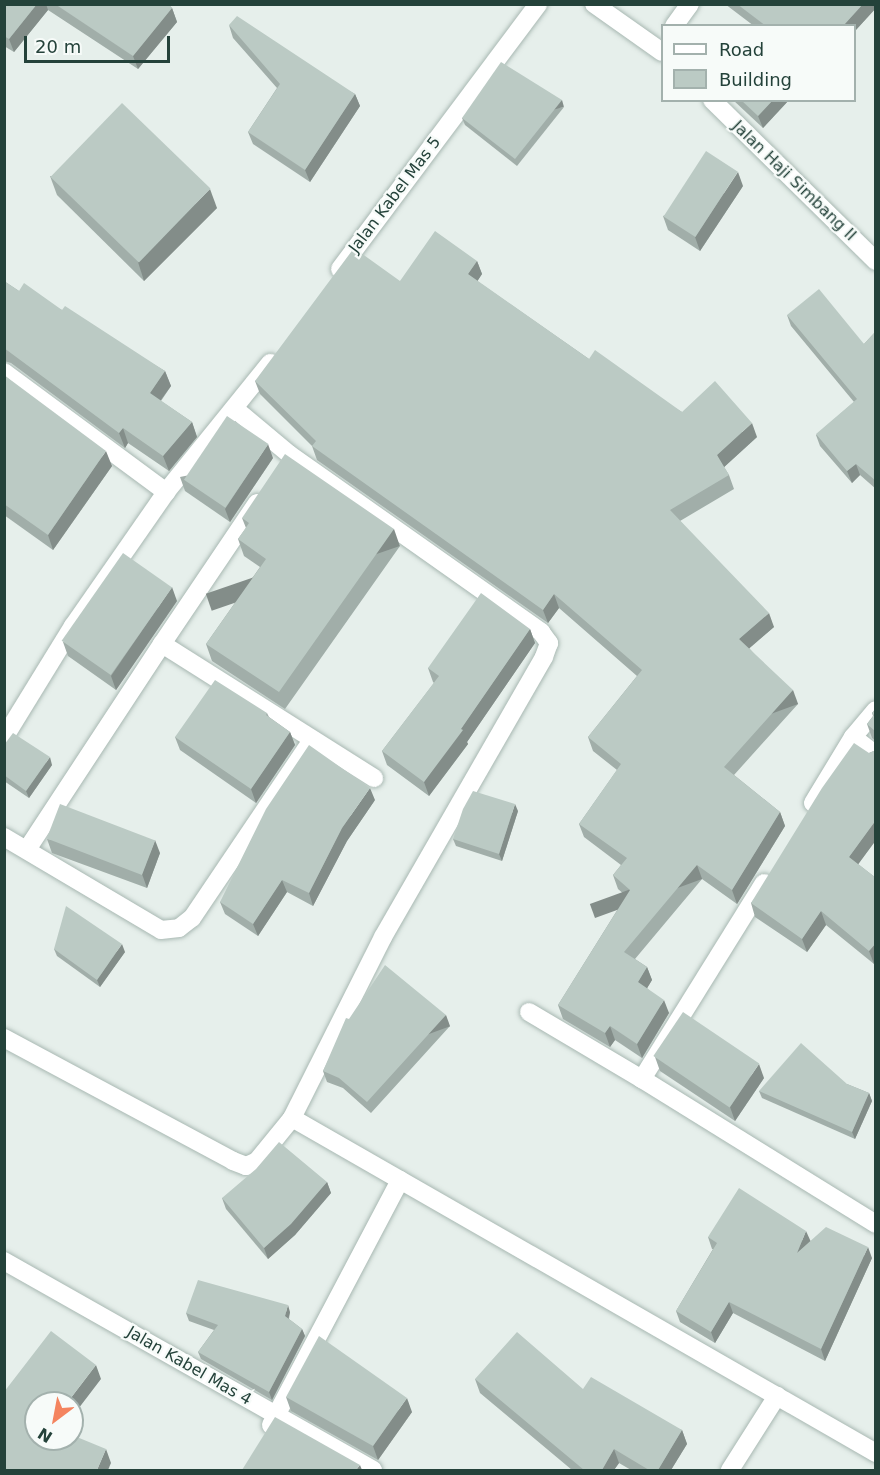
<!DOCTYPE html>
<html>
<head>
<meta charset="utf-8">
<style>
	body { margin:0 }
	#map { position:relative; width:880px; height:1475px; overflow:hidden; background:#e6efeb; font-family:"DejaVu Sans",sans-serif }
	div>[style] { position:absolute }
	.roads { filter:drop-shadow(0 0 2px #a8b8b2) drop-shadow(0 0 2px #a8b8b2) }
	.minor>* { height:18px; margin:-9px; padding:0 9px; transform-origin:9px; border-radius:9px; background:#fff }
	.wall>* { inset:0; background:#a1aea9 }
	.shaded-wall>* { inset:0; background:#838d89; transform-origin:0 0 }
	.building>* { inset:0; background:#bbcac4; transform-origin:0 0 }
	span { translate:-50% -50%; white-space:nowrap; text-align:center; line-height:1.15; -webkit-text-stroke:4.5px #f7fbf9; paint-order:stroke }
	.street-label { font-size:16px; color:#24423a }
	.frame { position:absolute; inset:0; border:6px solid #24423a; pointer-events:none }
	.legend { position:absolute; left:661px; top:24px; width:195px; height:78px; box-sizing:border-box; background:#f7fbf9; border:2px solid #a3b1ad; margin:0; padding:8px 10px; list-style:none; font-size:18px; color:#24423a }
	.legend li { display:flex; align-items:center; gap:12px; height:30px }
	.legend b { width:30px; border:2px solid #a3b1ad }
	.north { position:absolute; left:24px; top:1391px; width:60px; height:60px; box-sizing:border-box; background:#f7fbf9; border:2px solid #a3b1ad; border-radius:50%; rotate:212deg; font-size:16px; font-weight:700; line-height:24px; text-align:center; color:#24423a }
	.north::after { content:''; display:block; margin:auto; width:21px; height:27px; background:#f4845f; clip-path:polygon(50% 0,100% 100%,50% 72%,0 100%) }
	.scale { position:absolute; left:24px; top:36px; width:146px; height:27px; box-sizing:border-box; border:3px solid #24423a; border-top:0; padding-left:8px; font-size:18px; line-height:21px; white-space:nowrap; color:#24423a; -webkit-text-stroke:4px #f7fbf9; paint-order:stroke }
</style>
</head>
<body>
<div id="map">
	<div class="roads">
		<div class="minor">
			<i style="left:594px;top:4px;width:83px;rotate:35.2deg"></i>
			<i style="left:674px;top:26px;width:27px;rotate:-54deg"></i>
			<i style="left:712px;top:100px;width:230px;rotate:44.5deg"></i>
			<i style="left:340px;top:269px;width:331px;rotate:-53.2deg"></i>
			<i style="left:4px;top:372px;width:202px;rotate:36.5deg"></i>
			<i style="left:235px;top:409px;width:70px;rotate:39.8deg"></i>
			<i style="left:289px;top:454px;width:309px;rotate:35.2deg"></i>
			<i style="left:541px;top:632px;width:14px;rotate:54deg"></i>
			<i style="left:549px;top:643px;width:15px;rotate:110deg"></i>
			<i style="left:544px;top:657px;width:323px;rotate:119.9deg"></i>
			<i style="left:383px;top:937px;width:203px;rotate:116.7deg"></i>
			<i style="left:257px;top:503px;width:170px;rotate:124deg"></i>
			<i style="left:162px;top:644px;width:251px;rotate:32.3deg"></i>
			<i style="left:853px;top:737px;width:29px;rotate:38deg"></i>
			<i style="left:4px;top:738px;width:132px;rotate:-58.4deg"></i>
			<i style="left:73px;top:626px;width:163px;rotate:-55.2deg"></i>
			<i style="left:166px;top:492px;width:166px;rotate:-51.1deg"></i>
			<i style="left:813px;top:803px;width:77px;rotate:-58.8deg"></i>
			<i style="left:853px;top:737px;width:35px;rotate:-50deg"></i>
			<i style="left:4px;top:837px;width:182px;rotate:30.6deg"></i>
			<i style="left:161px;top:930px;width:18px;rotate:-6deg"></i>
			<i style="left:179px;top:928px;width:16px;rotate:-38deg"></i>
			<i style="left:192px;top:918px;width:215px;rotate:-56deg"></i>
			<i style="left:28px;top:848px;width:244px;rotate:-56.7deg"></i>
			<i style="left:764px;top:883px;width:231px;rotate:121.9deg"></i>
			<i style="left:642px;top:1079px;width:275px;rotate:31.8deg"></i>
			<i style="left:529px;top:1012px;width:131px;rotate:30.7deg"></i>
			<i style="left:4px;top:1038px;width:260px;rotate:28.2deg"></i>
			<i style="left:233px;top:1161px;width:14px;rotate:21deg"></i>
			<i style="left:246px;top:1166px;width:12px;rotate:-24deg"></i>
			<i style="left:257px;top:1161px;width:55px;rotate:-50.9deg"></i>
			<i style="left:292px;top:1118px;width:673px;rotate:29.84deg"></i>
			<i style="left:4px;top:1261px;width:424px;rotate:29.5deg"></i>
			<i style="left:271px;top:1425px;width:277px;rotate:-62.2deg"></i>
			<i style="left:730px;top:1470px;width:88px;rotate:-57.6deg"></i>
		</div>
	</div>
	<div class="wall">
		<i style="clip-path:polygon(4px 4px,168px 4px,172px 8px,177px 22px,138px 69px,48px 10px,14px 52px,4px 46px)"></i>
		<i style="clip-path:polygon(725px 4px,876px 4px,876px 8px,855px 31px,855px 26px,754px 26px)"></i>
		<i style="clip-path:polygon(229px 25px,355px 94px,360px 106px,310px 182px,253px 144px,248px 132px,277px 88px,233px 38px)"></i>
		<i style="clip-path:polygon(733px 100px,789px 100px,763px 128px)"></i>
		<i style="clip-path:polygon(564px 107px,517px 166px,465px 125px,462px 118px)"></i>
		<i style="clip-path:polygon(50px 176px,217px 208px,144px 281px,57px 195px)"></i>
		<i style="clip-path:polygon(743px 186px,700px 251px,668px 230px,663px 216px)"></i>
		<i style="clip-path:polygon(477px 261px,482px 274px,477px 281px,589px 359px,682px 412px,757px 437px,724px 467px,729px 475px,734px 489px,680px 521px,774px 627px,749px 648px,798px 704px,734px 775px,780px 812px,785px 826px,737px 904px,702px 879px,635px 959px,647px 967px,652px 980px,647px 988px,669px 1013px,642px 1058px,615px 1040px,610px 1047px,563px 1019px,558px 1005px,626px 896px,618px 889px,613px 875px,621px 865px,584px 837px,579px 824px,617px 770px,593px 751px,588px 737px,637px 676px,559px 608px,548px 623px,317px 460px,312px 446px,260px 394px,255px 381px,400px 281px)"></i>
		<i style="clip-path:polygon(4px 281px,19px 291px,62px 310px,165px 371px,171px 386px,161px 401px,192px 422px,197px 437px,169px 471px,128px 443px,125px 448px,11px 363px,4px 361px)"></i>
		<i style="clip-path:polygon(787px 315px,864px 344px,876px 331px,876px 489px,860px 475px,852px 483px,820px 446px,816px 435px,854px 402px,791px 326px)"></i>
		<i style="clip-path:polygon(4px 375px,112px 466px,53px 550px,4px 515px)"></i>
		<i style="clip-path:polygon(273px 458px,230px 522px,185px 491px,180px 477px)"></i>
		<i style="clip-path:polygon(242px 518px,400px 546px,285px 709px,212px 661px,206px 644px,260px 567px,244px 556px,238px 539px,246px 528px)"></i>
		<i style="clip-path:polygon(177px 601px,116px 690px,68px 656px,63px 642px)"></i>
		<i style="clip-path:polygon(530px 629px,535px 643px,467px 742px,468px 744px,429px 796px,387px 765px,382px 751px,434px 683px,433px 682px,428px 668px)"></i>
		<i style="clip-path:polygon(876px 708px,876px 741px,872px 738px,867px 724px,873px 716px,872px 713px)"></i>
		<i style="clip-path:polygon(267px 713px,269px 717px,290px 732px,295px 745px,256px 803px,180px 750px,175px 737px)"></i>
		<i style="clip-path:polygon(4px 745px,52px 765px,29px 798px,4px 781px)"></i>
		<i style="clip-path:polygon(876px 750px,876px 840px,858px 864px,876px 878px,876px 963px,874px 964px,826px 925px,807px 952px,755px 917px,751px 903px,869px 753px)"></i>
		<i style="clip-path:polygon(375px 800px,347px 841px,313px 906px,287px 892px,258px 936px,225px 914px,220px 902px)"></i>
		<i style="clip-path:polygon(518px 811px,502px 861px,456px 846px,453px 839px)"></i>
		<i style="clip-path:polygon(47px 839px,160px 853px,147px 888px,52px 853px)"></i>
		<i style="clip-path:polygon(54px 949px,125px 952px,100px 987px,57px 956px)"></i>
		<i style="clip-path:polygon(349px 1019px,450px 1026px,371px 1113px,343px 1088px,327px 1082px,323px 1071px)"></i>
		<i style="clip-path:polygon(655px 1057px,764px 1078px,735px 1121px,660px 1071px)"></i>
		<i style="clip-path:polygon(847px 1084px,869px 1093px,872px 1101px,855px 1139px,762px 1098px,759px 1091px)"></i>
		<i style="clip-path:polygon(327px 1182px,331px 1193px,295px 1235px,268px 1259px,226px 1209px,222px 1198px)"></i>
		<i style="clip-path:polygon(708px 1237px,810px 1241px,872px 1258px,825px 1361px,733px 1313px,715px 1343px,680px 1322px,676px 1311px,713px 1249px,712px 1249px)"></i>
		<i style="clip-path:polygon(290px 1312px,289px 1319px,302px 1329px,305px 1336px,272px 1400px,201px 1359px,198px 1352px,214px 1330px,189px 1321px,186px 1313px)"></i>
		<i style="clip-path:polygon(475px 1379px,583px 1389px,682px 1430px,687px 1444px,671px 1470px,631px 1470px,619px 1463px,614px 1470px,572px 1470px,480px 1393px)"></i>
		<i style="clip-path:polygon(286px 1397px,412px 1412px,378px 1460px,291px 1411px)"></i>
	</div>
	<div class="shaded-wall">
		<i style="clip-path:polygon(37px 4px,46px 4px,48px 10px,14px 52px,9px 39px)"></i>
		<i style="clip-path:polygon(863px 4px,876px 4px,876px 8px,855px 31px,855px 26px,843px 26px)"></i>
		<i style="clip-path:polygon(172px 8px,177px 22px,138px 69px,133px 56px)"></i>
		<i style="clip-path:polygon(355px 94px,360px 106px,310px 182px,305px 170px)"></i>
		<i style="left:562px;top:100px;width:7px;height:75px;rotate:74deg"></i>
		<i style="clip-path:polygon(773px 100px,789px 100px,763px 128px,758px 116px)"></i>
		<i style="clip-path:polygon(738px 172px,743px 186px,700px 251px,695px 237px)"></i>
		<i style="clip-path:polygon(210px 189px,217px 208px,144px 281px,138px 262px)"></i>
		<i style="clip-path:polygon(477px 261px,482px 274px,473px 288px,468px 274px)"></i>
		<i style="clip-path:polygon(165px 371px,171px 386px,155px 408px,150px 393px)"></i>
		<i style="clip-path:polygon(192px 422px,197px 437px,169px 471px,163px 456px)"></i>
		<i style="clip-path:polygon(752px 423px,757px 437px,722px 469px,717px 455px)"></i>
		<i style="clip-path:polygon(123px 428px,128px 443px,125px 448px,119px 433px)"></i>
		<i style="clip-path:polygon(268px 444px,273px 458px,230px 522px,225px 509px)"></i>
		<i style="clip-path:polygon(106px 451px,112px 466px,53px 550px,48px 535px)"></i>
		<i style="clip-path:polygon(856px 464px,860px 475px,852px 483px,847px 471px)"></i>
		<i style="left:394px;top:529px;width:18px;height:199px;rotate:71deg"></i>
		<i style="clip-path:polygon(172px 587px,177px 601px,116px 690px,111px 676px)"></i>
		<i style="clip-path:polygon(554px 594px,559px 608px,548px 623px,543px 610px)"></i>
		<i style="clip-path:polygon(769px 613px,774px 627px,744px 653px,739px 639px)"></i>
		<i style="clip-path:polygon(530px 629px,535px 643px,467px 742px,468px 744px,429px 796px,424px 782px)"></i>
		<i style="left:793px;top:690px;width:15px;height:103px;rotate:70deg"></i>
		<i style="clip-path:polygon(290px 732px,295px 745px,256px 803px,251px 789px)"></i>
		<i style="clip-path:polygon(50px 757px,52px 765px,29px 798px,26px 791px)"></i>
		<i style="clip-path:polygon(370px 788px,375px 800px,347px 841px,313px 906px,309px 893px,342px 828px)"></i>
		<i style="clip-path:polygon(515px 804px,518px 811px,502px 861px,499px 854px)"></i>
		<i style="clip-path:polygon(780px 812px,785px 826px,737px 904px,732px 890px)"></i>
		<i style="clip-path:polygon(876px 820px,876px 840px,854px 870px,849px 857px)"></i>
		<i style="clip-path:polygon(155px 840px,160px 853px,147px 888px,142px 874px)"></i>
		<i style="left:697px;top:865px;width:15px;height:114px;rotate:70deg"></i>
		<i style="clip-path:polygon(282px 880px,287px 892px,258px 936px,253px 924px)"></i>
		<i style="clip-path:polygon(821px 911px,826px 925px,807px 952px,802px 939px)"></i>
		<i style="clip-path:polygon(876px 943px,876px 963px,874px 964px,869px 951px)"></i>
		<i style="clip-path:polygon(122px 944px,125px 952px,100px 987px,97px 980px)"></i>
		<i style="clip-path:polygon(647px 967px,652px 980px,643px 995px,638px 982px)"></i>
		<i style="clip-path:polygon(664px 1000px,669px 1013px,642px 1058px,637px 1044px)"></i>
		<i style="left:446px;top:1015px;width:12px;height:118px;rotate:70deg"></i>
		<i style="clip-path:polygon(610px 1026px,615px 1040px,610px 1047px,605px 1033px)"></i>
		<i style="clip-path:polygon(759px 1064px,764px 1078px,735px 1121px,730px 1107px)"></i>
		<i style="clip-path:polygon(869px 1093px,872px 1101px,855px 1139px,852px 1132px)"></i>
		<i style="clip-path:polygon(327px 1182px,331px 1193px,295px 1235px,268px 1259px,264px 1248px)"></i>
		<i style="clip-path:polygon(806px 1231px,811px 1242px,797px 1253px)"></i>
		<i style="clip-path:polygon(868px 1247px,872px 1258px,825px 1361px,821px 1349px)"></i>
		<i style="clip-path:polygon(729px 1302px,733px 1313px,715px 1343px,711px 1332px)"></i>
		<i style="clip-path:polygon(288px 1305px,290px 1312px,287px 1324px,285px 1316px)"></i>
		<i style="clip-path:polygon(302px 1329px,305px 1336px,272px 1400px,269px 1392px)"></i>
		<i style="clip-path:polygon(96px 1365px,101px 1379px,72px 1417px,72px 1403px,67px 1403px)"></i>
		<i style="clip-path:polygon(407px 1398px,412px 1412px,378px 1460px,373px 1446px)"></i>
		<i style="clip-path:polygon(682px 1430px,687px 1444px,671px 1470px,658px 1470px)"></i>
		<i style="clip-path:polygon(106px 1449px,111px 1463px,108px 1470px,97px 1470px)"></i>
		<i style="clip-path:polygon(614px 1449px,619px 1463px,614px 1470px,602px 1470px)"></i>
		<i style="clip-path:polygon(360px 1465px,362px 1470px,356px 1470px)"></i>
	</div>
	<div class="building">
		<i style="clip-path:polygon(4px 4px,37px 4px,9px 39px,4px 36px)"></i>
		<i style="clip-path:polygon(55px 4px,168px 4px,172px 8px,133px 56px)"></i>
		<i style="clip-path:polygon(737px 4px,863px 4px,843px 26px,766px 26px)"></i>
		<i style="clip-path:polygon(237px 16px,355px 94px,305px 170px,248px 132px,280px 84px,229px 25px)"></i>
		<i style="clip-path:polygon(501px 62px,562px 100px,515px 159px,462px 118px)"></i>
		<i style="clip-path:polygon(741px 100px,773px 100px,758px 116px)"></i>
		<i style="left:122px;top:103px;width:123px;height:103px;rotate:44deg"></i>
		<i style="left:706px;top:151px;width:38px;height:78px;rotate:33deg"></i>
		<i style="clip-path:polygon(435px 231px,477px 261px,468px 274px,589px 359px,595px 350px,682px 412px,715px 381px,752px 423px,717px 455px,729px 475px,670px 510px,769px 613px,739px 639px,793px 690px,724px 767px,780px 812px,732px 890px,697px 865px,624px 952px,647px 967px,638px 982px,664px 1000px,637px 1044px,610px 1026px,605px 1033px,558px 1005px,630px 890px,613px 875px,627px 858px,579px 824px,621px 764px,588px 737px,642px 670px,554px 594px,543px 610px,312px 446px,316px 441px,255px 381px,354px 248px,400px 281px)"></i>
		<i style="clip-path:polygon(4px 281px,19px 291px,24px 283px,62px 310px,65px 306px,165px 371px,150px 393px,192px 422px,163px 456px,123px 428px,119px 433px,4px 348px)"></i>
		<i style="clip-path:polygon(819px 289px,864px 344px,876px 331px,876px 481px,856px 464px,847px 471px,816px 434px,857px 399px,787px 315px)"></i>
		<i style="clip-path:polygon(4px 375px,106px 451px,48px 535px,4px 504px)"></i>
		<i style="left:227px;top:416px;width:50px;height:77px;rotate:34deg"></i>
		<i style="clip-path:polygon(285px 454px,394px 529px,279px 692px,206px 644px,266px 559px,238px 539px,249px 523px,242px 518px)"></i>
		<i style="left:123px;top:553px;width:60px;height:107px;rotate:35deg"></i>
		<i style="clip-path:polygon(481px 593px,530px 629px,461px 729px,463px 730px,424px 782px,382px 751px,439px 676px,428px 668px)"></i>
		<i style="clip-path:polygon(215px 680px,267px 713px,266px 715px,290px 732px,251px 789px,175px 737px)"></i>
		<i style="clip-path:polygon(876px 708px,876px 732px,867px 724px,874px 715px,872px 713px)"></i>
		<i style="clip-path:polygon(13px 733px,50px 757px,26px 791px,4px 775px,4px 745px)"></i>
		<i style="clip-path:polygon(854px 743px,869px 753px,876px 750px,876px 820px,849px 857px,876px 878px,876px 943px,869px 951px,821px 911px,802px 939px,751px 903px,822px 788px)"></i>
		<i style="clip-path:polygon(309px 745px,370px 788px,342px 828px,309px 893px,282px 880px,253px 924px,220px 902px,266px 809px)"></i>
		<i style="clip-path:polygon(473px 791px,515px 804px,499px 854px,453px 839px,463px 809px)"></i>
		<i style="left:60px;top:804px;width:102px;height:37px;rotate:21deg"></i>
		<i style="clip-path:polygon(66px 906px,122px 944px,97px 980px,54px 949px)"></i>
		<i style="clip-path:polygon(385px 965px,446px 1015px,367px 1102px,339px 1078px,323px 1071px,346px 1018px,349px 1019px)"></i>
		<i style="left:683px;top:1012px;width:92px;height:53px;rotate:34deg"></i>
		<i style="clip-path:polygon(801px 1043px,847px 1084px,869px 1093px,852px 1132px,759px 1091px)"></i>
		<i style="clip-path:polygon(279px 1142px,327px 1182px,291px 1224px,264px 1248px,222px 1198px,256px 1169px)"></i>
		<i style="clip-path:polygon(739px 1188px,806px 1231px,797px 1253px,826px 1227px,868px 1247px,821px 1349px,729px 1302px,711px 1332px,676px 1311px,717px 1243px,708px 1237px)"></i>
		<i style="clip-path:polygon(198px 1280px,288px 1305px,285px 1316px,302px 1329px,269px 1392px,198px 1352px,218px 1325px,186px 1313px)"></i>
		<i style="clip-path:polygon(51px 1331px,96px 1365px,67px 1403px,36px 1403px,36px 1439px,72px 1439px,72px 1435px,106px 1449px,97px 1470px,4px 1470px,4px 1392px)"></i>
		<i style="clip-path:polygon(517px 1332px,583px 1389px,591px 1377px,682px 1430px,658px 1470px,649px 1470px,614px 1449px,602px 1470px,584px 1470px,475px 1379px)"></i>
		<i style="clip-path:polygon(319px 1336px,407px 1398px,373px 1446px,286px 1397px)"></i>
		<i style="clip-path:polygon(275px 1417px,360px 1465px,356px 1470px,242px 1470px)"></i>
	</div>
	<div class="street-label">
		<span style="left:794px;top:181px;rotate:44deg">Jalan Haji Simbang II</span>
		<span style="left:395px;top:195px;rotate:-53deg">Jalan Kabel Mas 5</span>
		<span style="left:189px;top:1366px;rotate:30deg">Jalan Kabel Mas 4</span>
	</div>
	<div class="frame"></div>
	<ul class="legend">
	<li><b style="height:8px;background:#fff"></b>Road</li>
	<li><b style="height:16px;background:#bbcac4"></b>Building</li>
	</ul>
	<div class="north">N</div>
	<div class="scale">20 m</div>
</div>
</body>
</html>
